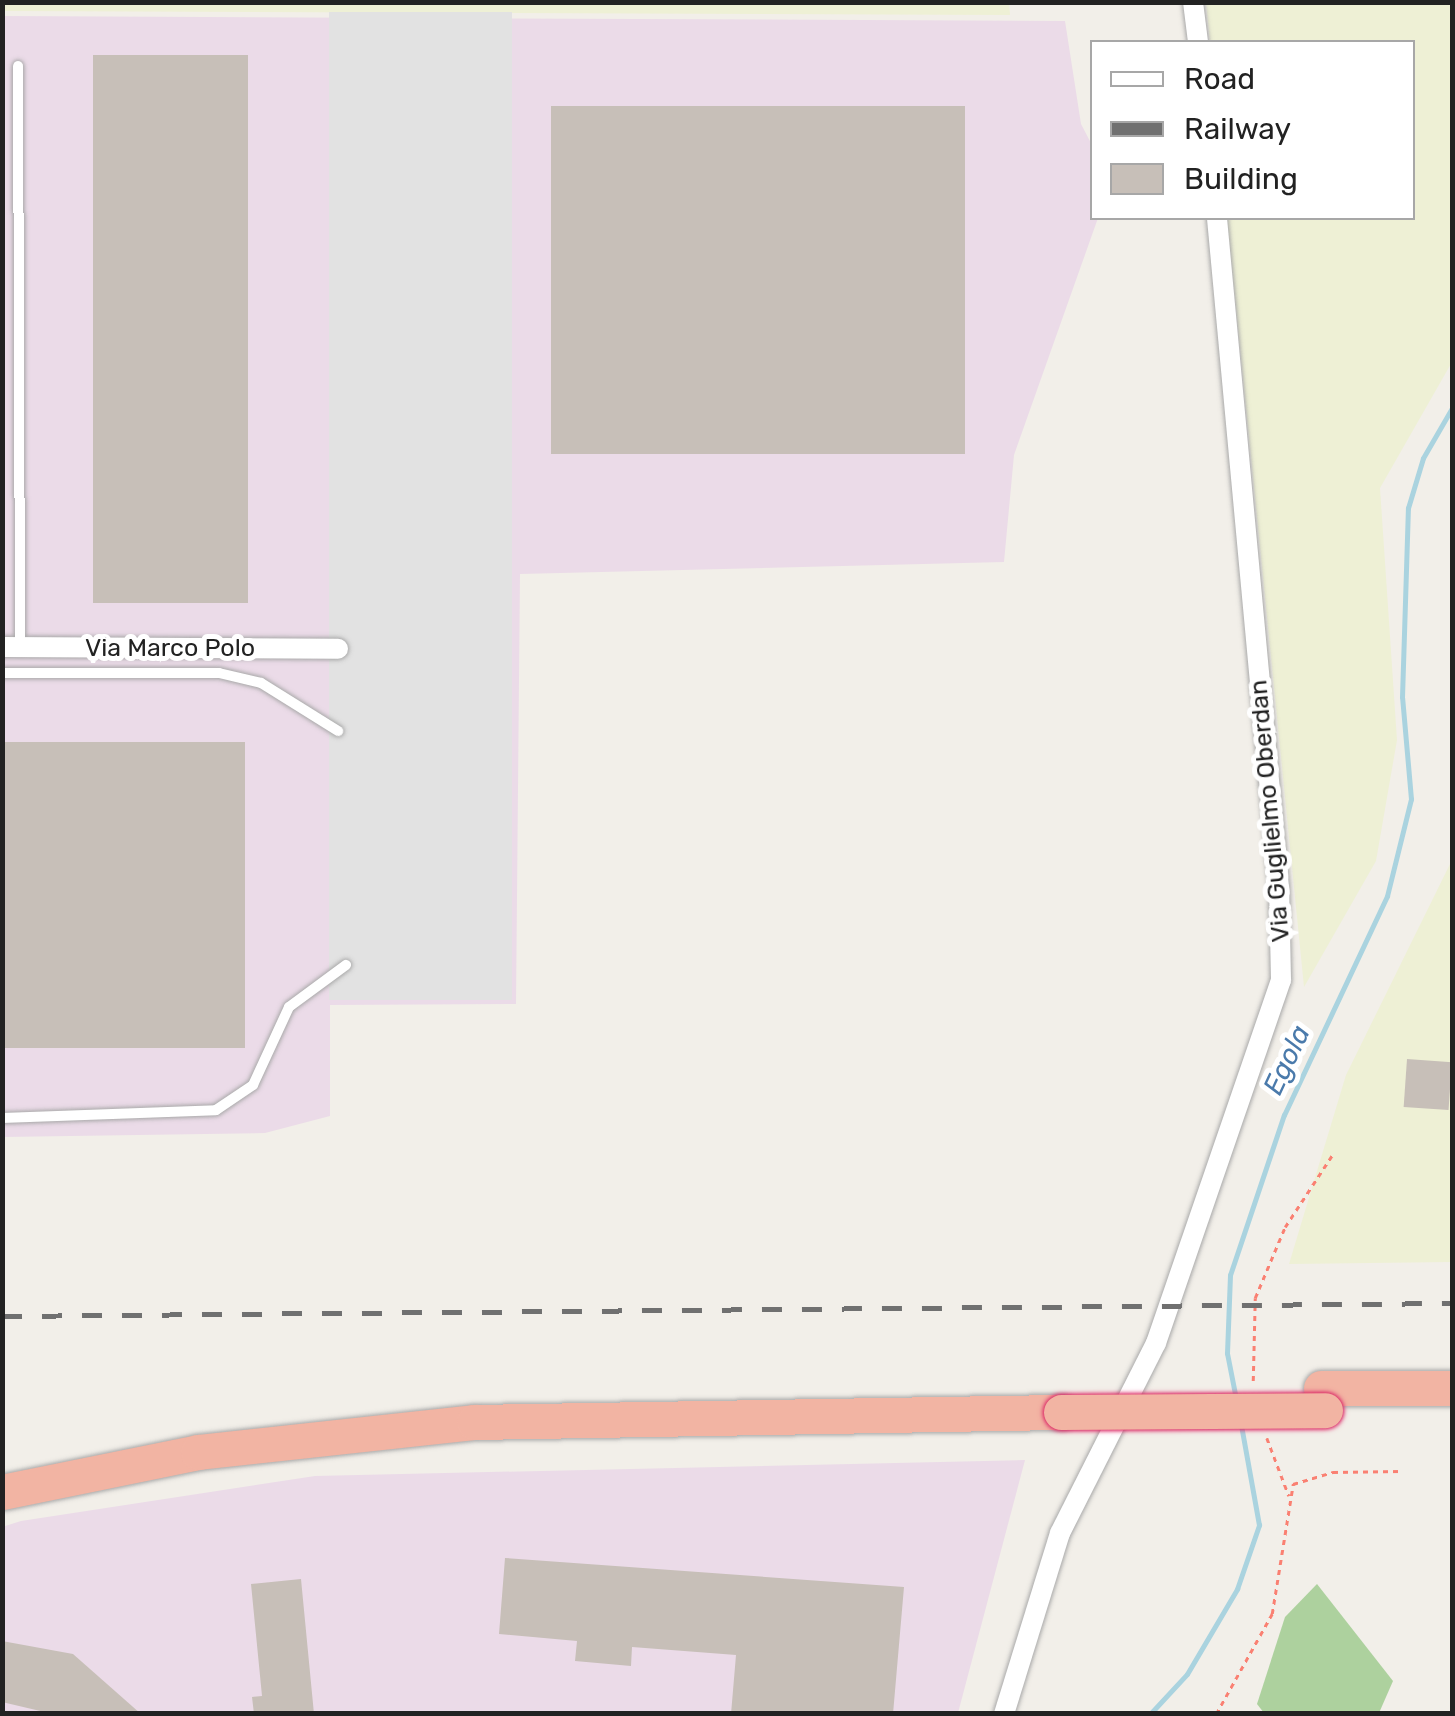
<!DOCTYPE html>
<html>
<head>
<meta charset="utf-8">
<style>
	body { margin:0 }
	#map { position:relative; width:1455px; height:1716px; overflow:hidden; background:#f2efe9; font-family:Rubik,sans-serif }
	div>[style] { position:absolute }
	.industrial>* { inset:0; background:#ebdbe8 }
	.farmland>* { inset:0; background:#eef0d5 }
	.forest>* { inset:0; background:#add19e }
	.parking>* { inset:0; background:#e2e2e2; transform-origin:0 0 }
	.stream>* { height:5px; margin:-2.5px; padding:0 2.5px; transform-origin:2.5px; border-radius:2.5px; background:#aad3df }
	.building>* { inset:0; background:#c7bfb8; transform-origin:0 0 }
	.path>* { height:2.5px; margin-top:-1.25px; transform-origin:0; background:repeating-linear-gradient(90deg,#fa8072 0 5px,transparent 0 10px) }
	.roads { filter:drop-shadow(0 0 2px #a9a9a9) drop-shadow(0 0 2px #a9a9a9) }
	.service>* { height:10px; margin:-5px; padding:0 5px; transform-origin:5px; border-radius:5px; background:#fff }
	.minor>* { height:20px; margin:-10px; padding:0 10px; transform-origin:10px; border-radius:10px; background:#fff }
	.trunk>* { height:35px; margin:-17.5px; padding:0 17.5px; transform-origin:17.5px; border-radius:17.5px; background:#f2b4a3 }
	.rail>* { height:5px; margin-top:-2.5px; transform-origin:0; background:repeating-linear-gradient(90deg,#707070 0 20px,transparent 0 40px) }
	.bridges { filter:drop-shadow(0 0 2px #dc2a67) drop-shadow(0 0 2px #dc2a67) }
	.trunk-bridge>* { height:35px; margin:-17.5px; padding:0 17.5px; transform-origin:17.5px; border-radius:17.5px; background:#f2b4a3 }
	span { translate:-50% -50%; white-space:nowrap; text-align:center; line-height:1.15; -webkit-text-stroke:10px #fff; paint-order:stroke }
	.street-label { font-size:25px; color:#222 }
	.water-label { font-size:28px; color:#4a7aab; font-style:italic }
	.frame { position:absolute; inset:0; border:5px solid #222; pointer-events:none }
	.legend { position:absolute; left:1090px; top:40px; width:325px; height:180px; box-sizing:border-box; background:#fff; border:2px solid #a7a7a7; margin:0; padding:12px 18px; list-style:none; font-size:30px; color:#222 }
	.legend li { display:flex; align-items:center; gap:20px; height:50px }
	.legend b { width:50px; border:2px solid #a7a7a7 }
</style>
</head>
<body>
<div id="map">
	<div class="industrial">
		<i style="clip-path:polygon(2px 16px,1065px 21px,1081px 124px,1092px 145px,1098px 218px,1014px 455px,1004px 562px,520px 574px,516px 1004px,330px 1005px,330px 1116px,265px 1133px,3px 1137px)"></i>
		<i style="clip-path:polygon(1025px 1460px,958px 1713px,3px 1713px,2px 1527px,21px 1521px,315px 1476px)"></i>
	</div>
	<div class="farmland">
		<i style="clip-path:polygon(3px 2px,1009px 2px,1010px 15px,3px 11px)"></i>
		<i style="clip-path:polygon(1206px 3px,1452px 3px,1452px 362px,1380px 488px,1397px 740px,1376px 861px,1304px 987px,1227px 218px,1412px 218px,1412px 42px,1210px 42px)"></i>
		<i style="clip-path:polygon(1452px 860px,1452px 1262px,1289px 1264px,1346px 1075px)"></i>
	</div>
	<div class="forest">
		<i style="clip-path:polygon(1317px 1584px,1393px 1681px,1379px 1713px,1264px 1713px,1257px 1704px,1285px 1617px)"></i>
	</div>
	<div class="parking">
		<i style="left:329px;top:12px;width:183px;height:988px"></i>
	</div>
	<div class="stream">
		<i style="left:1236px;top:1399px;width:47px;rotate:-101.1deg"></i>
		<i style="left:1227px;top:1353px;width:78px;rotate:-87.8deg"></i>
		<i style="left:1230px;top:1275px;width:169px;rotate:-71.4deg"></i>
		<i style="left:1284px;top:1115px;width:242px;rotate:-64.8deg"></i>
		<i style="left:1387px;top:896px;width:100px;rotate:-76.1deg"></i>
		<i style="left:1411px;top:799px;width:102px;rotate:-95deg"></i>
		<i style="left:1402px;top:697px;width:189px;rotate:-88.2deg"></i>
		<i style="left:1408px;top:508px;width:52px;rotate:-73.3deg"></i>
		<i style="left:1423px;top:458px;width:58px;rotate:-59.9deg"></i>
		<i style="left:1150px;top:1714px;width:54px;rotate:-47.2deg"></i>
		<i style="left:1187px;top:1674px;width:99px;rotate:-59.5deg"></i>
		<i style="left:1237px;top:1589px;width:68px;rotate:-71deg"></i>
		<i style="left:1259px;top:1525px;width:102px;rotate:-100.2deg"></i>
	</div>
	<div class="building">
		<i style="left:93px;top:55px;width:155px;height:548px"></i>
		<i style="left:551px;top:106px;width:414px;height:348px"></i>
		<i style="left:2px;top:742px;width:243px;height:306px"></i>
		<i style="left:1407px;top:1059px;width:45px;height:48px;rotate:4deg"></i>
		<i style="clip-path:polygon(505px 1558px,904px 1587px,893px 1714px,731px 1714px,736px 1655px,632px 1647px,631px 1666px,575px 1661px,577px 1641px,499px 1634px)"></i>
		<i style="clip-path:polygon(301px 1579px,314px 1714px,254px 1714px,252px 1697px,262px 1696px,251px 1584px)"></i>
		<i style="clip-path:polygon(2px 1641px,73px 1654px,141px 1714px,53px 1714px,2px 1702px)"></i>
	</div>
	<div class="path">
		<i style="left:1253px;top:1381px;width:83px;rotate:-88.6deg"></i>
		<i style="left:1255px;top:1298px;width:77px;rotate:-67.1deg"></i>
		<i style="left:1285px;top:1227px;width:87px;rotate:-56.7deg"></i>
		<i style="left:1267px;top:1438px;width:62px;rotate:69.2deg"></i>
		<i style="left:1216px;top:1714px;width:115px;rotate:-60.8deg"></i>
		<i style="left:1272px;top:1614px;width:132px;rotate:-80.8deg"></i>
		<i style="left:1293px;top:1484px;width:42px;rotate:-16.7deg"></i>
		<i style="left:1333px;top:1472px;width:68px;rotate:-0.8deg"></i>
	</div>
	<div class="roads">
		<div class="service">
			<i style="left:18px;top:66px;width:580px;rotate:89.8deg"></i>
			<i style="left:2px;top:673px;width:217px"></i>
			<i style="left:219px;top:673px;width:43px;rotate:13.4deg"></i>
			<i style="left:261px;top:683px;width:91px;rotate:31.9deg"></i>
			<i style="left:2px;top:1118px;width:214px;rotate:-2.1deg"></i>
			<i style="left:216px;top:1110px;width:45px;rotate:-34deg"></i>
			<i style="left:253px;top:1085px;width:86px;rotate:-65.2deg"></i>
			<i style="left:289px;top:1007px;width:71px;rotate:-36.4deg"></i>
		</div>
		<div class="minor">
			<i style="left:1193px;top:2px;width:40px;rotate:82.9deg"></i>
			<i style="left:2px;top:647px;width:336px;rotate:0.3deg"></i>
			<i style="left:1004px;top:1714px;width:189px;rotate:-72.8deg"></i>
			<i style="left:1060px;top:1533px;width:213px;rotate:-63.2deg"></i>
			<i style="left:1156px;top:1343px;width:384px;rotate:-71deg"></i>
			<i style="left:1281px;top:980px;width:92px;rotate:-91.2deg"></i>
			<i style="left:1279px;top:888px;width:673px;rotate:-95.29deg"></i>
		</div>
		<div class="trunk">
			<i style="left:1321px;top:1388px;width:131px"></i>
			<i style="left:2px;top:1492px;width:200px;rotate:-11.5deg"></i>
			<i style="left:198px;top:1452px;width:278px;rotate:-6.2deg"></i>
			<i style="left:474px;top:1422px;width:587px;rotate:-0.98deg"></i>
		</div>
	</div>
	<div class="rail">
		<i style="left:2px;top:1316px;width:1450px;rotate:-0.51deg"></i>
	</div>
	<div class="bridges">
		<div class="trunk-bridge">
			<i style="left:1061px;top:1412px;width:264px;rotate:-0.4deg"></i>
		</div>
	</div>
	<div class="street-label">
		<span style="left:170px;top:648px">Via Marco Polo</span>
		<span style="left:1270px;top:811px;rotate:-95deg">Via Guglielmo Oberdan</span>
	</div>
	<div class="water-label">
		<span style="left:1287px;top:1060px;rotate:-65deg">Egola</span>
	</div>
	<div class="frame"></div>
	<ul class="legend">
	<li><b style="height:12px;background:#fff"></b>Road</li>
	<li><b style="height:12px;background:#707070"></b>Railway</li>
	<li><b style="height:28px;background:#c7bfb8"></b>Building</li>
	</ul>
</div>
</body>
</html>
